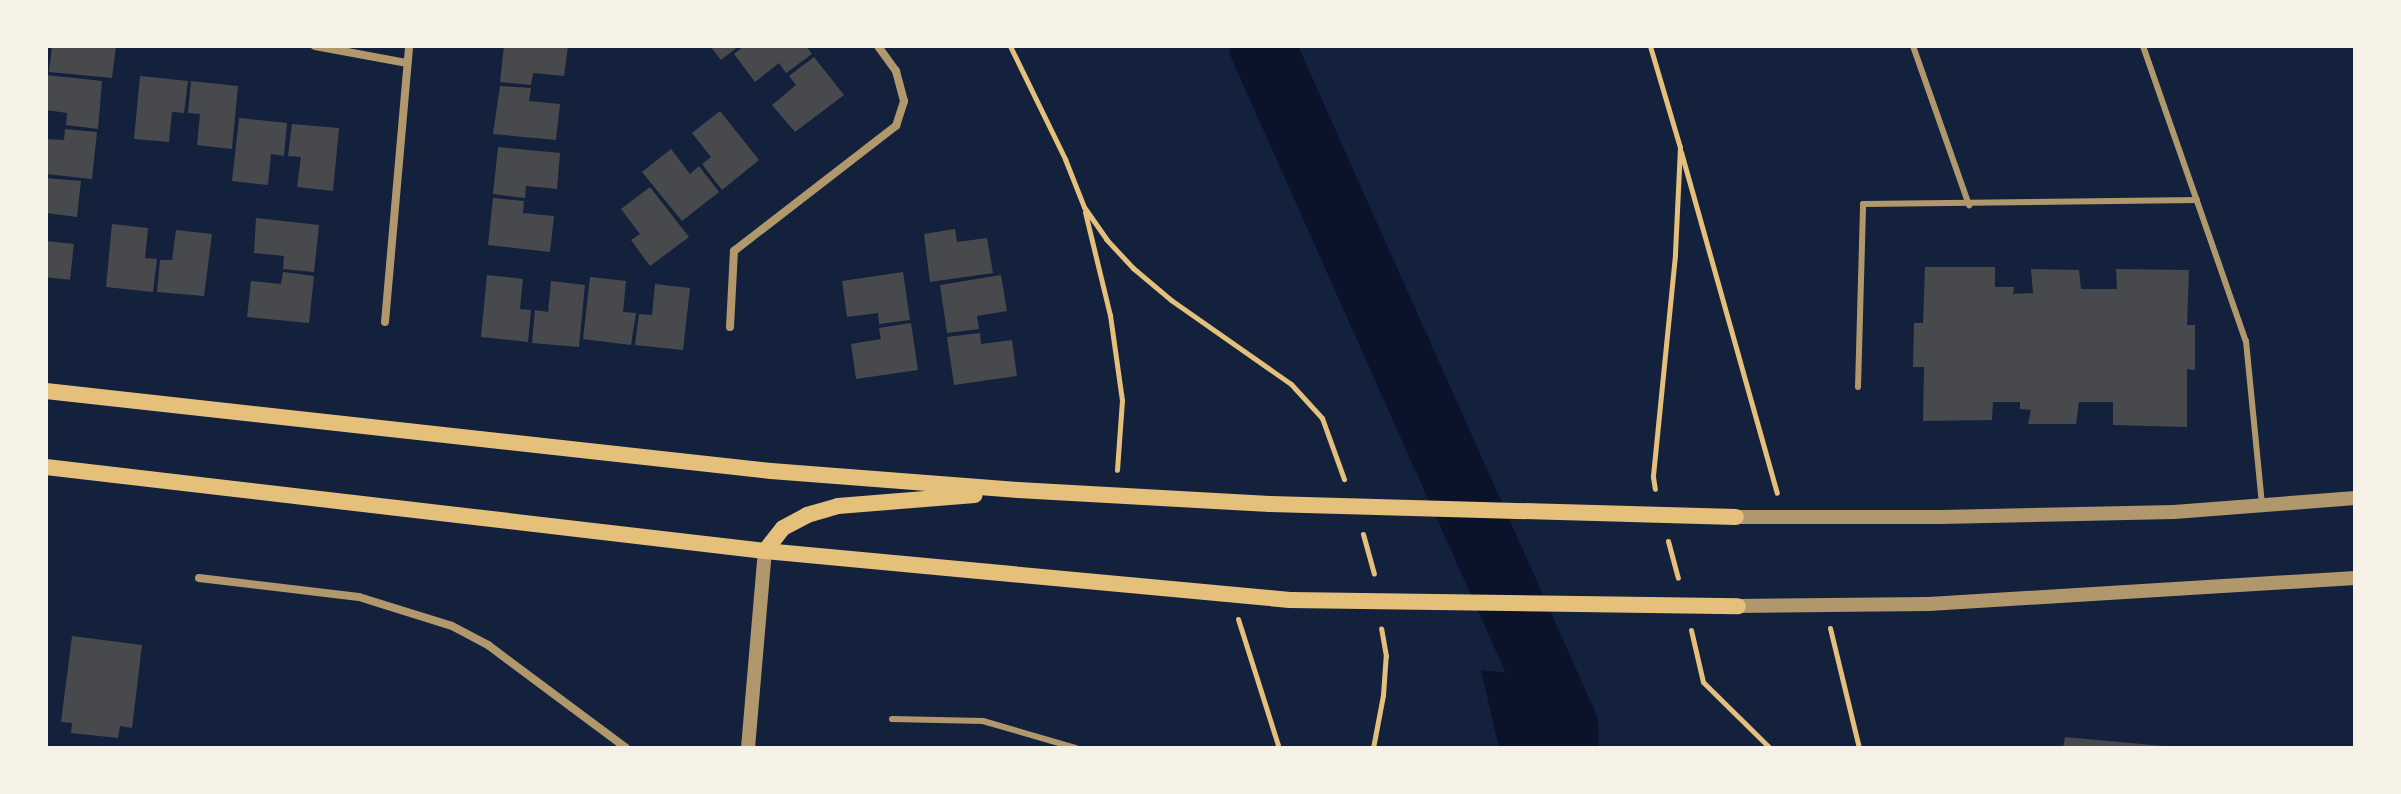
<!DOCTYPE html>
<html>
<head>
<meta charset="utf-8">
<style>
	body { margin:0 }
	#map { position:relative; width:2401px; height:794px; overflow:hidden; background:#14213d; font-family:"Work Sans",sans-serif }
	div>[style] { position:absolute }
	.water>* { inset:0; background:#0b132b }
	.river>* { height:66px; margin:-33px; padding:0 33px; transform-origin:33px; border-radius:33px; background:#0b132b }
	.building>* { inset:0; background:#48494c; transform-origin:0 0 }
	.path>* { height:5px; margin:-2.5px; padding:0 2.5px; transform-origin:2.5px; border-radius:2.5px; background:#e5c07b }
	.service>* { height:6px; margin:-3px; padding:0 3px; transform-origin:3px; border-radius:3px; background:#b1986c }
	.minor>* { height:8px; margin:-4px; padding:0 4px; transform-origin:4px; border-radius:4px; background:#b1986c }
	.tertiary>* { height:14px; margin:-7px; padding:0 7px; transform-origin:7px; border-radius:7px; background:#b1986c }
	.secondary>* { height:16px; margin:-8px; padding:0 8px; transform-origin:8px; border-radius:8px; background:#e5c07b }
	span { translate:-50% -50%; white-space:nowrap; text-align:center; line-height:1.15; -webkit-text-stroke:6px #f6f1e7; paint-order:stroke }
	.frame { position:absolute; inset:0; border:48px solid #f6f1e7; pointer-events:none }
</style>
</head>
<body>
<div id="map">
	<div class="water">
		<i style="clip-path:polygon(1481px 670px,1560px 678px,1578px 748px,1499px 748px)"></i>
	</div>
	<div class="river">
		<i style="left:1262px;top:46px;width:744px;rotate:65.95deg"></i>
		<i style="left:1565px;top:725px;width:23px;rotate:88deg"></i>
	</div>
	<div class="building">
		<i style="clip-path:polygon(52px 46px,116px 46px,112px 78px,49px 72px)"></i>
		<i style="clip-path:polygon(504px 46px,568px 46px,564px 76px,533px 73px,531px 85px,500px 82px)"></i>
		<i style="clip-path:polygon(710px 46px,739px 46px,721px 60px)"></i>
		<i style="clip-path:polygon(744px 46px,806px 46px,812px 54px,786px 73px,779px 63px,755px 82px,734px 54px)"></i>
		<i style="clip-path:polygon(814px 57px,844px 95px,795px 132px,772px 105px,796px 85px,789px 76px)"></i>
		<i style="clip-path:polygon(46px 75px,102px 81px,98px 129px,66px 125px,67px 113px,46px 110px)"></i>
		<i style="clip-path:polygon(140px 76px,188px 81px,184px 113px,172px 112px,169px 142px,134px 139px)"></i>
		<i style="clip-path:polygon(191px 81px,238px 86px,232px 149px,197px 145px,200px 114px,188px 113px)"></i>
		<i style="clip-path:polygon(500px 86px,531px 88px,529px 101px,560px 104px,556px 140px,493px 134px)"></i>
		<i style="clip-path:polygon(720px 111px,759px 160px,722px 190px,702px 164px,711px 157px,692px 133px)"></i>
		<i style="clip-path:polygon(239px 118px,287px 123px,284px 156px,271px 154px,268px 185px,232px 181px)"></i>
		<i style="clip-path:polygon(292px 124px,339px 128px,333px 191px,297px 187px,301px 157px,288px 156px)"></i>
		<i style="clip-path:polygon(65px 129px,97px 132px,92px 179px,46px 174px,46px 139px,64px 140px)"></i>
		<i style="clip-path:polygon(498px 147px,560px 153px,557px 189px,526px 186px,525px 198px,493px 194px)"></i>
		<i style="clip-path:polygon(671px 149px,690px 174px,699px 166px,719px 192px,682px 221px,642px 172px)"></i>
		<i style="clip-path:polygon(46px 178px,81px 181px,77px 217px,46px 213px)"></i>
		<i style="clip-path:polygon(650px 187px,689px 237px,650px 266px,631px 240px,640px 234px,621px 209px)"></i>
		<i style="clip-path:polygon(493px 198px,524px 201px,523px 213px,554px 216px,550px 252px,488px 245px)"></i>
		<i style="clip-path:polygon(256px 218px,319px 225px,314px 272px,283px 269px,284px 256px,254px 253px)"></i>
		<i style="clip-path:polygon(112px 224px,148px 228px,145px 258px,157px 259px,153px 292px,106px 287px)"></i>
		<i style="clip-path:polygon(955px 229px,957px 242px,987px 238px,993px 273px,930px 282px,924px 234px)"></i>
		<i style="clip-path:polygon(176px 230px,212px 234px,204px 296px,157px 292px,160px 260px,172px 260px)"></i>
		<i style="left:46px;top:241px;width:28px;height:36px;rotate:6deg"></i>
		<i style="clip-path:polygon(1925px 267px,1995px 267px,1995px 287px,2014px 287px,2013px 294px,2033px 293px,2031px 269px,2079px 270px,2081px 289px,2117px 289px,2116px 269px,2189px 270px,2187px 325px,2195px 325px,2195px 370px,2187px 369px,2187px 427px,2113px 425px,2113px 402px,2079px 402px,2076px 424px,2028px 424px,2031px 410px,2020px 409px,2020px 402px,1993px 402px,1992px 420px,1923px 421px,1924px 367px,1913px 367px,1914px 323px,1923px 323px)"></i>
		<i style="clip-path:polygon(283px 272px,314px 276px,309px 323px,247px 317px,251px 281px,281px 284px)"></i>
		<i style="clip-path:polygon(903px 272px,910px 320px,879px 324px,878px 313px,847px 317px,842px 281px)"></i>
		<i style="clip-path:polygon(487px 275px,523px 279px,520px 309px,531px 310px,528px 342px,481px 337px)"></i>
		<i style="clip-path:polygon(1001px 275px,1007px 311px,977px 316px,979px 329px,947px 333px,940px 285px)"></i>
		<i style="clip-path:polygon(590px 277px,626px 281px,623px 312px,636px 313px,631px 345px,583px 339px)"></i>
		<i style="clip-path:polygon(551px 281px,585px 285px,579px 347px,532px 343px,535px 310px,548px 312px)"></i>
		<i style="clip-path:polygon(655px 284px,690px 288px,683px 350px,635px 345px,639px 314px,652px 315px)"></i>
		<i style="clip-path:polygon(911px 323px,918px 370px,856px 379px,851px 344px,881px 339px,879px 328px)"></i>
		<i style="clip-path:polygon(980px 333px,981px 344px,1012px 340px,1017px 376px,954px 385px,947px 337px)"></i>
		<i style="clip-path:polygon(72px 636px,142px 645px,132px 728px,120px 726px,118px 738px,71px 733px,72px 723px,61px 722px)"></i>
		<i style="clip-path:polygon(2065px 737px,2163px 746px,2163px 748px,2063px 748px)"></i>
	</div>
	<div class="path">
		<i style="left:1010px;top:46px;width:126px;rotate:64deg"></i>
		<i style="left:1065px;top:159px;width:52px;rotate:68.4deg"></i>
		<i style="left:1084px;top:207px;width:39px;rotate:55deg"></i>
		<i style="left:1106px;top:239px;width:40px;rotate:47deg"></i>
		<i style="left:1133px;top:268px;width:50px;rotate:40.1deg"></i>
		<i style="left:1171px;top:300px;width:146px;rotate:35deg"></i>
		<i style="left:1291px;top:384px;width:46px;rotate:47.6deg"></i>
		<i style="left:1322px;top:418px;width:65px;rotate:70.2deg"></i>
		<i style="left:1650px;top:46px;width:105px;rotate:73.5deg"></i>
		<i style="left:1680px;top:147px;width:108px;rotate:92.7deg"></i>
		<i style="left:1675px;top:255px;width:223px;rotate:95.7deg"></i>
		<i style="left:1653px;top:477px;width:12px;rotate:81deg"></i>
		<i style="left:1681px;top:152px;width:354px;rotate:74.3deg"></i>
		<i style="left:1085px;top:212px;width:106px;rotate:76.4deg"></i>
		<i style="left:1110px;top:315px;width:86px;rotate:82deg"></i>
		<i style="left:1122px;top:400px;width:70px;rotate:94.1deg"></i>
		<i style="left:1363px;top:534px;width:41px;rotate:74.6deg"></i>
		<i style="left:1668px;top:541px;width:38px;rotate:75deg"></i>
		<i style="left:1238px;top:619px;width:135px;rotate:72.4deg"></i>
		<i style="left:1830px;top:628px;width:123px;rotate:76.4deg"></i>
		<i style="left:1691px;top:630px;width:53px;rotate:77deg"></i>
		<i style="left:1703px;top:682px;width:94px;rotate:44.6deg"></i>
		<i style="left:1373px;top:748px;width:54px;rotate:-79.3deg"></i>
		<i style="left:1383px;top:695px;width:39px;rotate:-86deg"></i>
		<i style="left:1386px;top:656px;width:28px;rotate:-100deg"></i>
	</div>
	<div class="service">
		<i style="left:1913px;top:46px;width:169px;rotate:70.6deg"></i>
		<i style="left:2143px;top:46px;width:312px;rotate:70.8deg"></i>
		<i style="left:2246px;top:341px;width:165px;rotate:84.4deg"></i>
		<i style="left:1858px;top:387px;width:183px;rotate:-88.4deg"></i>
		<i style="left:1863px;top:204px;width:334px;rotate:-0.7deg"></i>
		<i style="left:892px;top:719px;width:91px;rotate:1.3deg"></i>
		<i style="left:983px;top:721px;width:97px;rotate:16.2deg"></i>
	</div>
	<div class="minor">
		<i style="left:315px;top:46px;width:94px;rotate:10.5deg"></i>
		<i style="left:385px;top:322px;width:277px;rotate:-85deg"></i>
		<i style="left:730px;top:327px;width:76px;rotate:-87deg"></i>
		<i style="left:734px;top:251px;width:205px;rotate:-37.7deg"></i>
		<i style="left:896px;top:126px;width:26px;rotate:-72deg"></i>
		<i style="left:904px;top:101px;width:31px;rotate:-105deg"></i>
		<i style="left:896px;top:71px;width:31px;rotate:-126deg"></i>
		<i style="left:199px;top:578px;width:161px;rotate:6.8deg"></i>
		<i style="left:359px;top:597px;width:97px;rotate:17.3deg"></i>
		<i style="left:452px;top:626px;width:41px;rotate:27.8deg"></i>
		<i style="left:488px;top:645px;width:172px;rotate:36.7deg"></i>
	</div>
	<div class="tertiary">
		<i style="left:1736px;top:517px;width:205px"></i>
		<i style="left:1941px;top:517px;width:233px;rotate:-1.2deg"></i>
		<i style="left:2174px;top:512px;width:182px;rotate:-4.4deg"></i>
		<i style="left:1738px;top:606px;width:191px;rotate:-0.6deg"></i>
		<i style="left:1929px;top:604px;width:427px;rotate:-3.5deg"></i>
		<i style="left:748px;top:748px;width:198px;rotate:-85.1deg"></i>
	</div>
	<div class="secondary">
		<i style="left:46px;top:391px;width:729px;rotate:6.3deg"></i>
		<i style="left:771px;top:471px;width:248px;rotate:4.4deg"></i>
		<i style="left:1018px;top:490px;width:252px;rotate:3.2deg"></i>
		<i style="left:1270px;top:504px;width:466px;rotate:1.6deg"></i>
		<i style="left:46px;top:467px;width:724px;rotate:6.66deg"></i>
		<i style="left:765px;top:551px;width:527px;rotate:5.33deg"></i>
		<i style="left:1290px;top:600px;width:448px;rotate:0.8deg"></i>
		<i style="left:765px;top:551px;width:29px;rotate:-52deg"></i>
		<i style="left:783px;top:528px;width:27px;rotate:-28deg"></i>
		<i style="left:807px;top:515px;width:32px;rotate:-16deg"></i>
		<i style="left:838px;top:506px;width:137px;rotate:-4.6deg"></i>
	</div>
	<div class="frame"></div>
</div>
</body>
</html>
